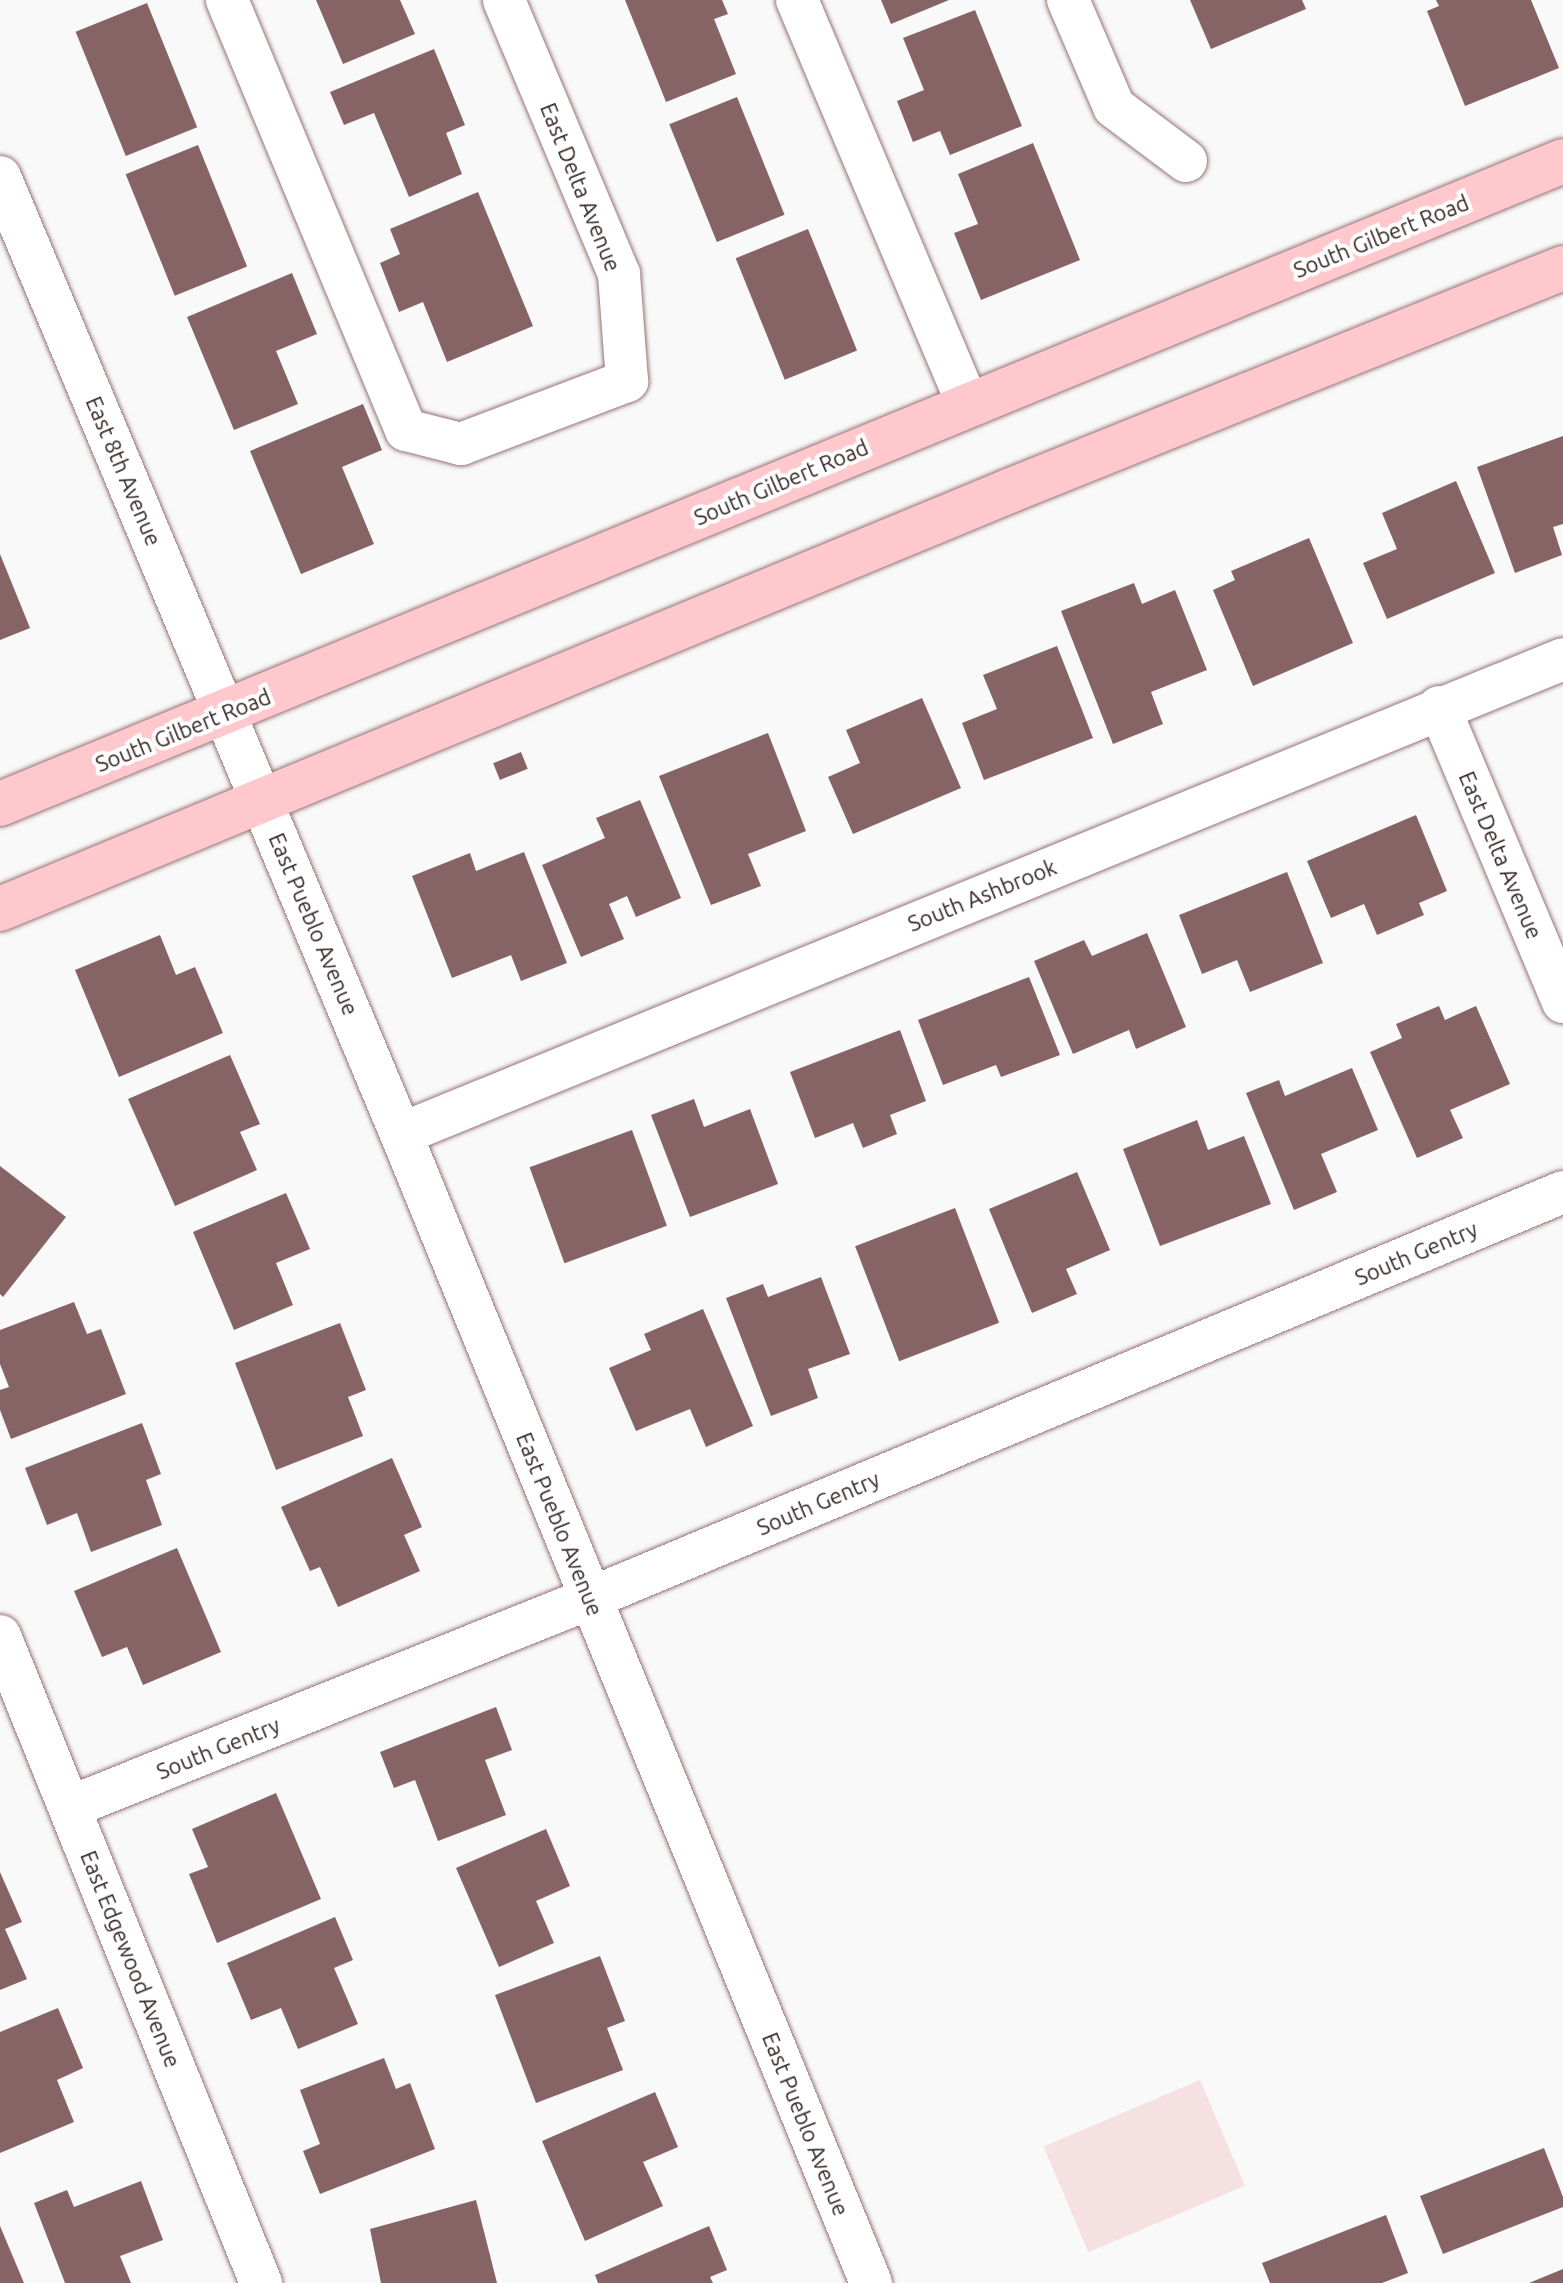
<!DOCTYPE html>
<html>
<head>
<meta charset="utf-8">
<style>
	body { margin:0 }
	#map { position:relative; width:1563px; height:2283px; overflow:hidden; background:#f9f9f9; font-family:Ubuntu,sans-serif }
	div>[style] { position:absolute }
	.green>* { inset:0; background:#f6e1e2; transform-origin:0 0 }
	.building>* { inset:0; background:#866365; transform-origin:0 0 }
	.roads { filter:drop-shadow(0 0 2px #967274) drop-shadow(0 0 2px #967274) }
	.minor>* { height:42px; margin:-21px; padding:0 21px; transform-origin:21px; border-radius:21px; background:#fff }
	.major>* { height:44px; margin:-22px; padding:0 22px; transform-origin:22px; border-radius:22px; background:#fec8cd }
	span { translate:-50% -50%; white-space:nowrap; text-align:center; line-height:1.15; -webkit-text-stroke:8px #fff; paint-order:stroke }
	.street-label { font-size:22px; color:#352627 }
</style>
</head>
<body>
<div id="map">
	<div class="green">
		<i style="left:1200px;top:2080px;width:115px;height:170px;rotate:67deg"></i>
	</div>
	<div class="building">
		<i style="clip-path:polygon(316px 0,400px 0,415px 34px,343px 64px)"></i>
		<i style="clip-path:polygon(625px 0,722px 0,728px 14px,714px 19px,736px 74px,666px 102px)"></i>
		<i style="clip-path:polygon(881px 0,949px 0,891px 24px)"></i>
		<i style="clip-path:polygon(1190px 0,1302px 0,1306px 9px,1211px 49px)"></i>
		<i style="clip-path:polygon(1436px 0,1531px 0,1559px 68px,1465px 106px,1427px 11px,1439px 6px)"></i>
		<i style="left:147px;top:3px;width:134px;height:77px;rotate:68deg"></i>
		<i style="clip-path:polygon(975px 10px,1022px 126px,950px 155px,940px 131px,913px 142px,897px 101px,924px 90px,903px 38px)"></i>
		<i style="clip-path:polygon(434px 49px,465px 125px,446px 133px,462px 174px,409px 197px,374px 113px,344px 125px,330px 92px)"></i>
		<i style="left:737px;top:97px;width:127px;height:73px;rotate:68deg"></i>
		<i style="clip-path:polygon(1033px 143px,1080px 260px,981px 300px,954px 233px,978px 224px,958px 174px)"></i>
		<i style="left:198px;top:145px;width:131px;height:78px;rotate:68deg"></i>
		<i style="clip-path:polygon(478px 192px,533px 326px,447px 362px,423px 302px,399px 312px,380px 263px,400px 254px,390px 229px)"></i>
		<i style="left:808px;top:229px;width:131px;height:78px;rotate:68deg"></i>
		<i style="clip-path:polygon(292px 273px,317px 334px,276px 351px,298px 404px,234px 430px,187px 317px)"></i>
		<i style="clip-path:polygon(363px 404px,382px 450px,342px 467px,374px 544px,301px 574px,250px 451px)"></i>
		<i style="clip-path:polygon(1563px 436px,1563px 524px,1553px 527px,1562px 555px,1515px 573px,1477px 467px)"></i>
		<i style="clip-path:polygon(1456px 481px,1495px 573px,1387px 619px,1363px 563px,1397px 549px,1382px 513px)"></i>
		<i style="clip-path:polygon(1309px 538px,1353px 643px,1253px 686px,1213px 590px,1235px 580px,1231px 571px)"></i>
		<i style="clip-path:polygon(0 554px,30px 628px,0 640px)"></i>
		<i style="clip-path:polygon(1134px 583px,1142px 604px,1175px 590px,1207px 670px,1151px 692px,1163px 724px,1113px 744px,1061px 611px)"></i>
		<i style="clip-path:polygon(1057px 646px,1093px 738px,984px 780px,962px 723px,997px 709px,983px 675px)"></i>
		<i style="clip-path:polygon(922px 698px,961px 788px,853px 834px,828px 777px,860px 763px,846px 730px)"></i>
		<i style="clip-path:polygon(768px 733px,806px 831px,748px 854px,761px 886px,711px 905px,659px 776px)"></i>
		<i style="left:521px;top:752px;width:18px;height:30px;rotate:68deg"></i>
		<i style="clip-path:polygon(640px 800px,681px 898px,636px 917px,627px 896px,609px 904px,624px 939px,581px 957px,542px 865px,605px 838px,596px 818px)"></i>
		<i style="clip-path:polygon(1416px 815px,1447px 891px,1419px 903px,1424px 915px,1377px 935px,1364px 904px,1331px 918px,1307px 861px)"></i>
		<i style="clip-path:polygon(524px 852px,567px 963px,521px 981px,511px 955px,452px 978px,412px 876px,470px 853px,476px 871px)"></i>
		<i style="clip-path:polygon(1287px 872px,1323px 963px,1250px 992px,1237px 960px,1202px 974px,1179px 915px)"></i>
		<i style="clip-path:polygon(1147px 933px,1186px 1027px,1136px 1049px,1129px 1030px,1073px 1054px,1034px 961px,1084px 940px,1092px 956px)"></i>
		<i style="clip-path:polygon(160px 935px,176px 975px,195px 967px,223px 1033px,119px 1077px,75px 970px)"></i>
		<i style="clip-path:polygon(1029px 977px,1060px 1055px,1001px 1077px,996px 1065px,943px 1085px,918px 1020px)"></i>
		<i style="clip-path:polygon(1439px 1006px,1445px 1020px,1476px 1006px,1510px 1084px,1450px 1110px,1463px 1138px,1417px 1158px,1370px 1052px,1402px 1038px,1396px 1024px)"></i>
		<i style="clip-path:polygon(900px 1030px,926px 1101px,890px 1115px,897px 1134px,863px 1148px,853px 1123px,815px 1138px,790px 1072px)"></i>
		<i style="clip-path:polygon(230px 1055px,260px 1124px,240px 1132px,257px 1170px,175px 1206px,128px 1099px)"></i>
		<i style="clip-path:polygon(1352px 1068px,1378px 1130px,1321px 1154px,1337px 1192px,1294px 1210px,1246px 1093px,1279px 1080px,1285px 1096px)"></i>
		<i style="clip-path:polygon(694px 1099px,704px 1127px,750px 1109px,778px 1184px,690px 1217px,651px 1115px)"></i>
		<i style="clip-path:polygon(1197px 1120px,1208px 1150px,1244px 1136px,1271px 1204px,1160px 1246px,1123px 1149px)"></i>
		<i style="left:632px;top:1130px;width:102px;height:109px;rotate:70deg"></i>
		<i style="clip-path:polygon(0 1166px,66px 1217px,3px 1297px,0 1294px)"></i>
		<i style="clip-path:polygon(1077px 1172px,1110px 1250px,1066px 1269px,1077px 1294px,1032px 1313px,989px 1209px)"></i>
		<i style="clip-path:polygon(286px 1193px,310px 1249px,276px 1263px,293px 1305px,234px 1330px,193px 1232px)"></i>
		<i style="left:955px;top:1208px;width:123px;height:107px;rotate:69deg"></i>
		<i style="clip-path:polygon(821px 1277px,850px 1354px,808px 1369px,818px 1398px,771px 1416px,726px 1298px,763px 1284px,768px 1297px)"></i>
		<i style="clip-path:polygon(74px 1302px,87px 1334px,101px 1329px,126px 1394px,11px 1439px,0 1410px,0 1390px,9px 1387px,0 1364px,0 1330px)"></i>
		<i style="clip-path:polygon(703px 1309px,753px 1426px,706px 1447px,690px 1409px,636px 1431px,609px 1368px,651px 1350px,644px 1334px)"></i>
		<i style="clip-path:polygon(340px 1323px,366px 1390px,348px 1397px,363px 1436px,276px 1470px,235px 1363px)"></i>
		<i style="clip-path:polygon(142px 1423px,161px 1474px,146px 1480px,162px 1525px,91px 1552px,77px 1513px,47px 1525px,25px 1468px)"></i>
		<i style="clip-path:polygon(392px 1458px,422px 1527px,404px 1535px,420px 1571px,338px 1607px,320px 1567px,310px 1571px,281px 1507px)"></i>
		<i style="clip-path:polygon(177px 1548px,221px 1652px,143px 1685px,127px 1647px,102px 1657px,74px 1591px)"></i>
		<i style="clip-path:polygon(496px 1707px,512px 1750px,485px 1760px,506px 1815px,438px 1841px,415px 1780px,394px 1788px,380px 1752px)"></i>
		<i style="clip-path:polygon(276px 1793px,321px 1899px,217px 1943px,189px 1874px,208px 1867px,192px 1829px)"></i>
		<i style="clip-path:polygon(546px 1829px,570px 1886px,536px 1901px,554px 1943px,499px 1967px,456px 1868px)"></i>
		<i style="clip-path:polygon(0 1872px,22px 1922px,5px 1929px,27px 1979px,0 1990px)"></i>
		<i style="clip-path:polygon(335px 1917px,353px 1960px,334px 1968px,358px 2024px,298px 2049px,281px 2008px,251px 2020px,227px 1963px)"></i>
		<i style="clip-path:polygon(600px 1956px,625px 2021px,607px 2028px,623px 2070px,536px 2103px,495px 1995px)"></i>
		<i style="clip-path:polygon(58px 2008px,83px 2068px,57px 2080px,74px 2122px,0 2153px,0 2032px)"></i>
		<i style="clip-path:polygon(384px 2058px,396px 2089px,410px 2083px,435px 2149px,320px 2194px,303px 2151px,320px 2144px,300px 2090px)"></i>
		<i style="clip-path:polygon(655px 2092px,678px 2147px,643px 2162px,663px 2206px,585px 2241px,542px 2141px)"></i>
		<i style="clip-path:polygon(1544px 2148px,1563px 2197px,1563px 2207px,1443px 2254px,1420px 2196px)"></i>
		<i style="clip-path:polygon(141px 2181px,163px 2240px,120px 2256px,131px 2283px,65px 2283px,34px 2203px,67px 2190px,74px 2207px)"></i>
		<i style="clip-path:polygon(476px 2200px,497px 2283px,381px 2283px,370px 2229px)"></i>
		<i style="clip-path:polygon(1386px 2215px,1408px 2273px,1382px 2283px,1270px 2283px,1262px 2263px)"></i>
		<i style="clip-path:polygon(0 2226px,24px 2283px,0 2283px)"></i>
		<i style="clip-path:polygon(709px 2226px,727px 2270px,710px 2277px,713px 2283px,598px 2283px,595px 2275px)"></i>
		<i style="clip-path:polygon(1563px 2269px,1563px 2283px,1529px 2283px)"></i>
	</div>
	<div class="roads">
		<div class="minor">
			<i style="left:227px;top:0;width:466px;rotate:67.4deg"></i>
			<i style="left:406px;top:430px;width:57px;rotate:14.3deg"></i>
			<i style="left:461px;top:444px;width:178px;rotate:-20.8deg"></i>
			<i style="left:627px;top:381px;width:107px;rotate:-94.3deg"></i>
			<i style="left:619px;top:274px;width:297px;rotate:-112.8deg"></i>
			<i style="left:797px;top:0;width:439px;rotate:67.1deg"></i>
			<i style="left:1068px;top:0;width:116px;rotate:66.7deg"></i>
			<i style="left:1114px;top:107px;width:90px;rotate:36.9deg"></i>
			<i style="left:0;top:177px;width:1038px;rotate:67.27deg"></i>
			<i style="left:401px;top:1134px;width:1241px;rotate:67.75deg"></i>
			<i style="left:1439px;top:707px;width:320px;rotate:67.2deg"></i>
			<i style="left:401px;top:1134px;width:1255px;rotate:-22.23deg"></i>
			<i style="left:0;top:1636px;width:698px;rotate:68.03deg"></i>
			<i style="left:70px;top:1807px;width:561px;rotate:-21.86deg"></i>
			<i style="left:591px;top:1598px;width:1053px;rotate:-22.67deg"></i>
		</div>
		<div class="major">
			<i style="left:0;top:804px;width:1690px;rotate:-22.36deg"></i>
			<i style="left:0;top:909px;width:1092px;rotate:-22.5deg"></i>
			<i style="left:1009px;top:491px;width:597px;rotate:-21.93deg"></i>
		</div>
	</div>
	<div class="street-label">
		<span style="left:581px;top:187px;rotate:68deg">East Delta Avenue</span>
		<span style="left:1381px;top:236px;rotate:-22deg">South Gilbert Road</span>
		<span style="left:124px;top:471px;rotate:67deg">East 8th Avenue</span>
		<span style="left:781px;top:482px;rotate:-23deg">South Gilbert Road</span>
		<span style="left:183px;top:730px;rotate:-22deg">South Gilbert Road</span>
		<span style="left:1501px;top:855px;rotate:67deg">East Delta Avenue</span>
		<span style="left:982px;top:895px;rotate:-22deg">South Ashbrook</span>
		<span style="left:314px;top:924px;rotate:67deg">East Pueblo Avenue</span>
		<span style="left:1416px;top:1253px;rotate:-23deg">South Gentry</span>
		<span style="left:818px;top:1503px;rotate:-23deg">South Gentry</span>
		<span style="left:560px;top:1524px;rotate:68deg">East Pueblo Avenue</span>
		<span style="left:218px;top:1748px;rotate:-22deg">South Gentry</span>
		<span style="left:131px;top:1959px;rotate:68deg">East Edgewood Avenue</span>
		<span style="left:806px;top:2124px;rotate:68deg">East Pueblo Avenue</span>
	</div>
</div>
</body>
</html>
